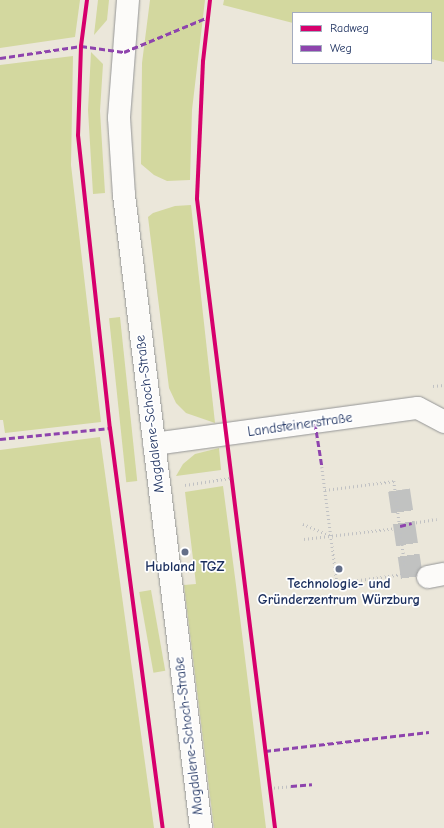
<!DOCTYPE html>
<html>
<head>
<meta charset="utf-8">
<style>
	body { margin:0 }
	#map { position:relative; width:444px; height:828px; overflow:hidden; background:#ebe7da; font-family:"Comic Neue",sans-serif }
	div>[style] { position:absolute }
	.green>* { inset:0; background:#d3d89f; transform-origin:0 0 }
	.minor-tunnel>* { height:22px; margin-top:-11px; transform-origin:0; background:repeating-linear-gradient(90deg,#c1c2c1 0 22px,transparent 0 33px) }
	.path>* { height:2.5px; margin-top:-1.25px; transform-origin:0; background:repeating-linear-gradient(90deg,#c0c1c3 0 1px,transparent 0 4px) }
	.roads { filter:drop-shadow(0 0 1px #949596) drop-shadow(0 0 1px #949596) }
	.minor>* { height:22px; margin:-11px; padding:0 11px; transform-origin:11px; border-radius:11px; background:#fcfbf9 }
	.quiet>* { height:3px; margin-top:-1.5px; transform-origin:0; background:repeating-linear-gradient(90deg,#8e44ad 0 6px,transparent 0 9px) }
	.cycleway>* { height:4px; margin:-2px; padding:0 2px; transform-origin:2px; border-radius:2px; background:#d6006c }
	.dots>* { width:11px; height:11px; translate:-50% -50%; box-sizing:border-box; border:2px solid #fff; border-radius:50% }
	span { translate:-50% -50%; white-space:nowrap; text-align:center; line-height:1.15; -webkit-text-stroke:3.5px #fff; paint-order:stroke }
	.street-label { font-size:14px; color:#1b2f5e }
	.poi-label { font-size:14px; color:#1b2f5e; font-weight:700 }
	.legend { position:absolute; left:292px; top:12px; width:140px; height:52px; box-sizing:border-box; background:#fff; border:1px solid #a4acbf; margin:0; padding:5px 7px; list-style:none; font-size:12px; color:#1b2f5e }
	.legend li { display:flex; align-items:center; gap:8px; height:20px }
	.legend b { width:20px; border:1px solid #a4acbf }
</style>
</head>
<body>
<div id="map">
	<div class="green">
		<i style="clip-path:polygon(0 0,80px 0,75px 37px,0 48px)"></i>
		<i style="clip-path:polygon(98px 0,109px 0,107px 20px,94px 35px)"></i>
		<i style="clip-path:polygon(150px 0,205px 0,192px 110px,190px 180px,167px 181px,154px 175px,141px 164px,142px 63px)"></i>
		<i style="clip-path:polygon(224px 0,444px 0,444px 62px,431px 59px,431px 13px,293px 13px,293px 23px,223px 5px)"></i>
		<i style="clip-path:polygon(91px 52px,103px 64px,100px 111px,105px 193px,93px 194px,88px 110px)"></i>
		<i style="clip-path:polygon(73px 56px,71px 165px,101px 422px,5px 433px,3px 420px,0 420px,0 65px)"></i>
		<i style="clip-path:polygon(191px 205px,215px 423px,186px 413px,176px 403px,169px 388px,148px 217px,153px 213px,175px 206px)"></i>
		<i style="left:120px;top:317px;width:165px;height:11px;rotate:84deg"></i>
		<i style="clip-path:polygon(100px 437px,154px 828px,0 828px,0 450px)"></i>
		<i style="clip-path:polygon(219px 448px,221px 470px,176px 476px,183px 464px,195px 454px)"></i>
		<i style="clip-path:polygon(223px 486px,236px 585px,266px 828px,214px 828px,184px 585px,196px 584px,185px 492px)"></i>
		<i style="left:151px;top:590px;width:82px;height:12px;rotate:80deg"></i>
	</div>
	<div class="minor-tunnel">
		<i style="left:399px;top:490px;width:89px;rotate:81.6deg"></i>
	</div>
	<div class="path">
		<i style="left:433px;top:386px;width:11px;rotate:-5deg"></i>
		<i style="left:322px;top:467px;width:117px;rotate:82.6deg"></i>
		<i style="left:337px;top:583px;width:67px;rotate:-7.8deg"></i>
		<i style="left:185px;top:485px;width:46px;rotate:-8.8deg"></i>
		<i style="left:325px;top:490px;width:70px;rotate:-7.4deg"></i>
		<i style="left:394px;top:481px;width:87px;rotate:82.7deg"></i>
		<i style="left:412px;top:523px;width:25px;rotate:-9deg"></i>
		<i style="left:303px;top:524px;width:30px;rotate:23deg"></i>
		<i style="left:304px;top:539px;width:102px;rotate:-6.8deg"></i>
		<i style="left:270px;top:788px;width:21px;rotate:-5deg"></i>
	</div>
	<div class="roads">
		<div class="minor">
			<i style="left:128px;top:0;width:118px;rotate:94.4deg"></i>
			<i style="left:119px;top:118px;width:77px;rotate:86.3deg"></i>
			<i style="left:124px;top:195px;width:638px;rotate:83.06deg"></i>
			<i style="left:154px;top:444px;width:266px;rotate:-7.8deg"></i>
			<i style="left:418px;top:408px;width:30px;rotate:28deg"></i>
			<i style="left:428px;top:577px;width:16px;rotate:-11deg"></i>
		</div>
	</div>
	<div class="quiet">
		<i style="left:0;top:58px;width:82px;rotate:-8.4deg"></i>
		<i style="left:81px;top:46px;width:43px;rotate:7.9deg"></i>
		<i style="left:124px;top:52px;width:91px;rotate:-22.6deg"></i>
		<i style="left:315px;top:423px;width:45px;rotate:81deg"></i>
		<i style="left:0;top:439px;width:111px;rotate:-5.7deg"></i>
		<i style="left:400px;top:526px;width:12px;rotate:-14deg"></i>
		<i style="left:265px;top:751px;width:165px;rotate:-6.6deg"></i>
		<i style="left:291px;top:786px;width:21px;rotate:-5deg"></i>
	</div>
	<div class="cycleway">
		<i style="left:87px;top:0;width:46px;rotate:97.4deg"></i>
		<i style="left:81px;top:46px;width:89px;rotate:91.9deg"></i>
		<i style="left:78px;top:135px;width:295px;rotate:83.8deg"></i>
		<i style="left:110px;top:428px;width:403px;rotate:82.5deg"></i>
		<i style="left:210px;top:0;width:61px;rotate:96.5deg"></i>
		<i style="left:203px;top:61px;width:138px;rotate:92.5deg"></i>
		<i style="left:197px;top:199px;width:634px;rotate:82.93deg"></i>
	</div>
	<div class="dots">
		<i style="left:185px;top:552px;background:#646f89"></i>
		<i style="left:339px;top:569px;background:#646f89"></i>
	</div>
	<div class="street-label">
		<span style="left:150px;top:414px;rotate:-97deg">Magdalene-Schoch-Straße</span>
		<span style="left:300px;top:425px;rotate:-8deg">Landsteinerstraße</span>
		<span style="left:189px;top:736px;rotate:-97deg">Magdalene-Schoch-Straße</span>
	</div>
	<div class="poi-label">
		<span style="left:185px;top:567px">Hubland TGZ</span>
		<span style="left:339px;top:592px">Technologie- und<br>Gründerzentrum Würzburg</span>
	</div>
	<ul class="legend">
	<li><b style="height:5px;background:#d6006c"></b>Radweg</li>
	<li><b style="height:5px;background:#8e44ad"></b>Weg</li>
	</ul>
</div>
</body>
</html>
